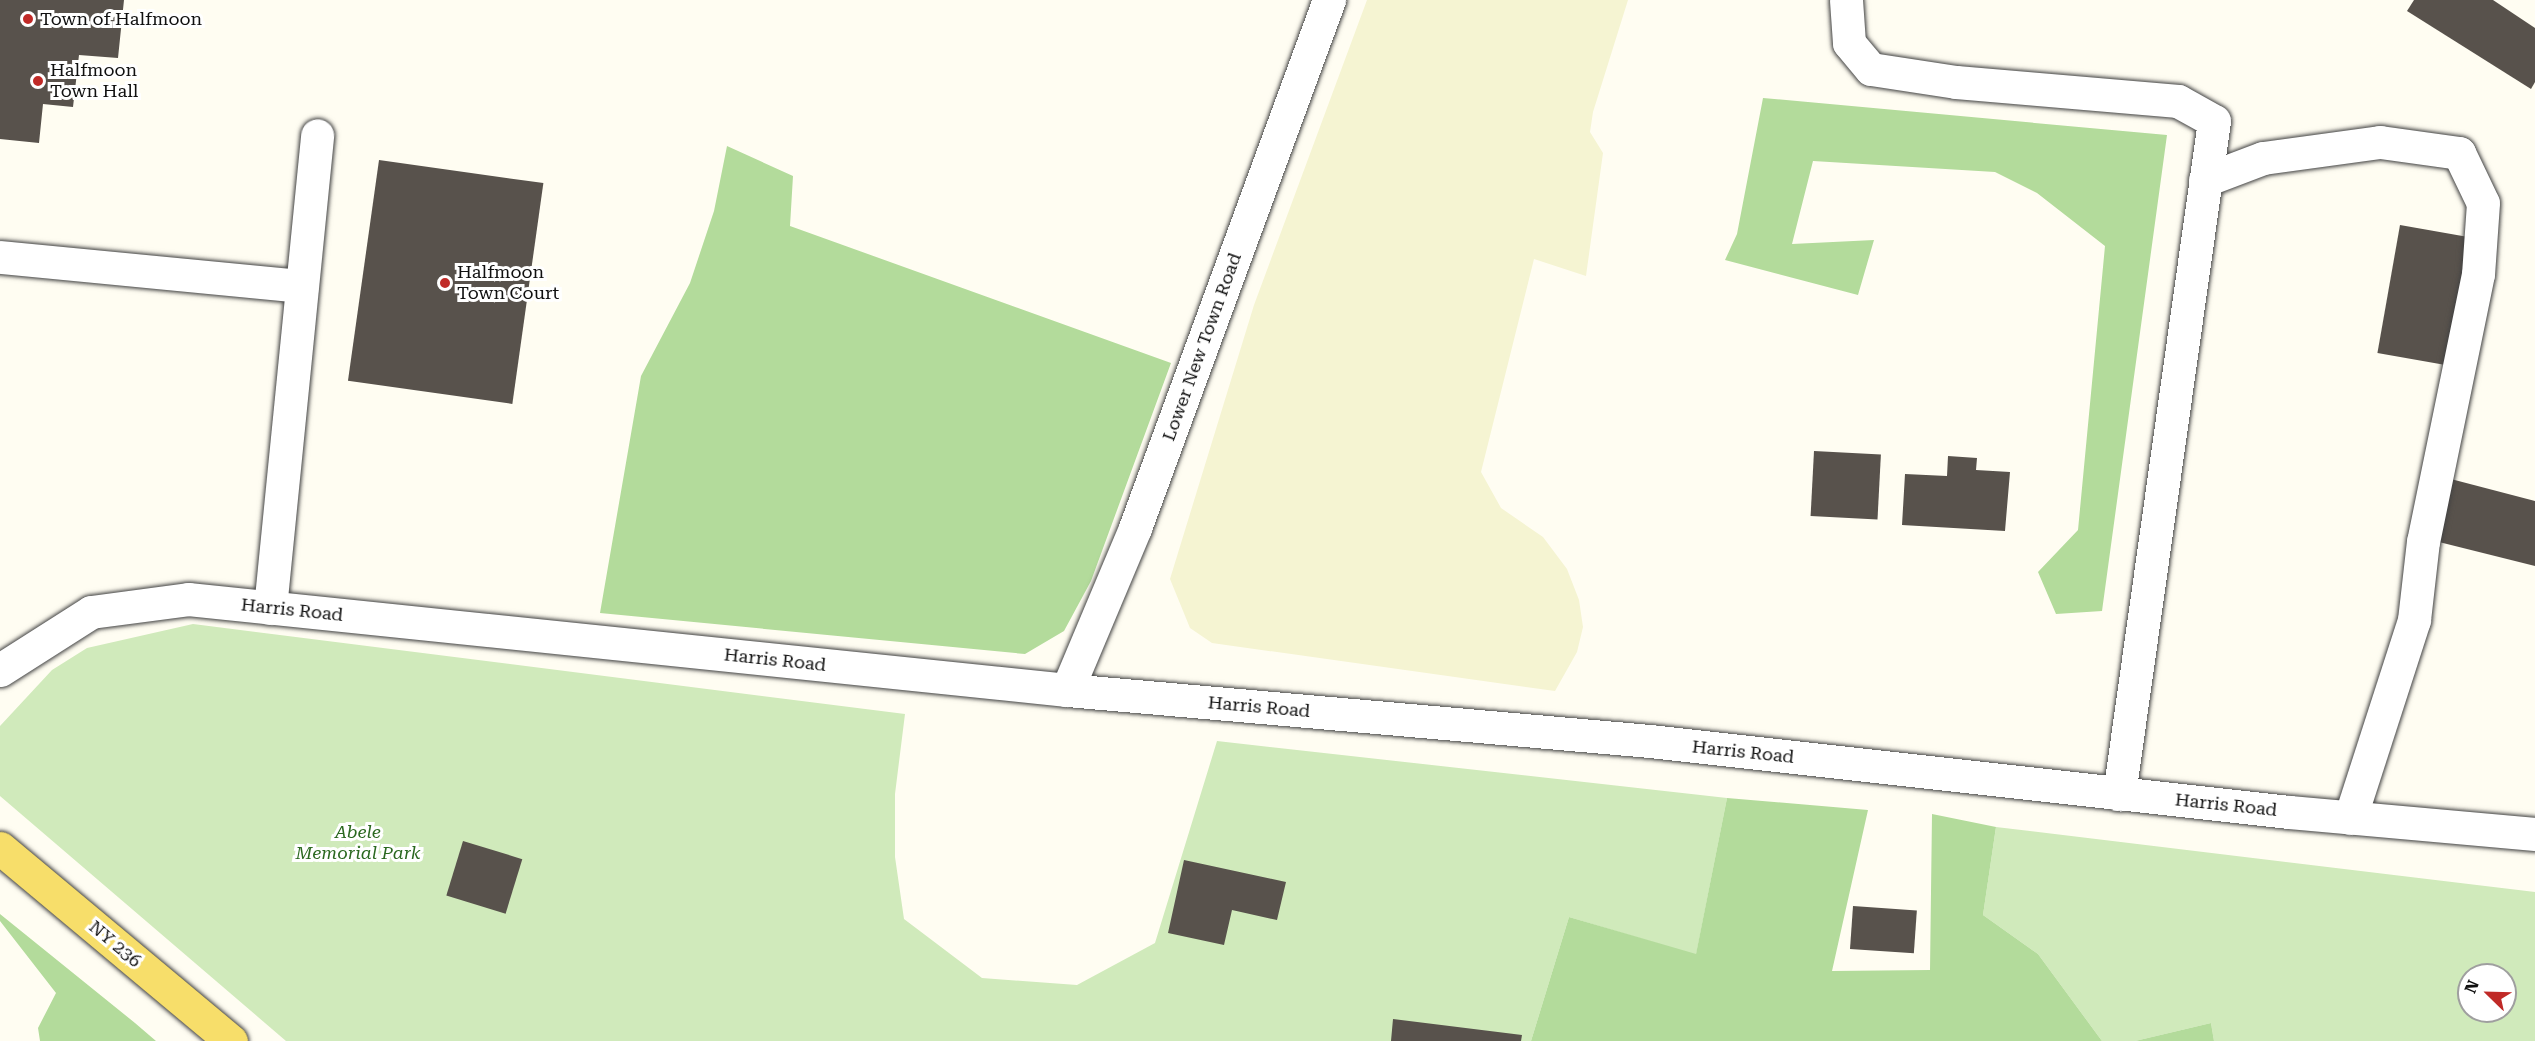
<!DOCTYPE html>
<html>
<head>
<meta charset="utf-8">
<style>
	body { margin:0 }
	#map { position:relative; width:2535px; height:1041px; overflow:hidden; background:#fffdf2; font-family:"Roboto Serif",serif }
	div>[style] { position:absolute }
	.farmland>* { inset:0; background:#f5f4d2 }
	.green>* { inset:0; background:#d0eabb }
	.forest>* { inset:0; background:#b3db9b }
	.building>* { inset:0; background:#58524c; transform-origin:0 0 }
	.roads { filter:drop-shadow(0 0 2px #434343) drop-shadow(0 0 2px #434343) }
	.minor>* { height:33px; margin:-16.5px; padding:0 16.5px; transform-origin:16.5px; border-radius:16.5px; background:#fff }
	.major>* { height:33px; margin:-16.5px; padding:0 16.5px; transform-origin:16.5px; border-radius:16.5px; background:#f7de6a }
	.dots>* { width:16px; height:16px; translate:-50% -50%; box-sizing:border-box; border:3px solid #fff; border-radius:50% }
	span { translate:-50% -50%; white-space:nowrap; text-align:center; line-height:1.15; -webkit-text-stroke:6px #fff; paint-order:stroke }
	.poi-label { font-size:18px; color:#101010 }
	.left { translate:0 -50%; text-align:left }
	.street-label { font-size:18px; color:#101010 }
	.park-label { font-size:18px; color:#2a681f; font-style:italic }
	.north { position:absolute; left:2457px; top:963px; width:60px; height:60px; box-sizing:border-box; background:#fff; border:2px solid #9f9f9f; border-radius:50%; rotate:293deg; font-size:16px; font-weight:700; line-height:24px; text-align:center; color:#101010 }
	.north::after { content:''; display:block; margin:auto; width:21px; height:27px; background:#c02a27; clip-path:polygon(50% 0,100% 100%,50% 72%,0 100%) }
</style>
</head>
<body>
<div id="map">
	<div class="farmland">
		<i style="clip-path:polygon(1367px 0,1628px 0,1593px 112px,1590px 132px,1603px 153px,1586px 276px,1534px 259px,1481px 472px,1501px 508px,1543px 537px,1567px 569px,1579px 600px,1583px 627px,1577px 652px,1555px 691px,1212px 643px,1190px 628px,1170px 579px,1254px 305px)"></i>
	</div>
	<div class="green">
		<i style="clip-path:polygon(193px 624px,905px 714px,895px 794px,895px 857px,904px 919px,982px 978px,1077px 985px,1155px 943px,1217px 741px,1727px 798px,1696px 955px,1569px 917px,1531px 1041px,286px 1041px,0 796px,0 726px,52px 670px,87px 648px)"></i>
		<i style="clip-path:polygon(evenodd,1996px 827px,2535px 892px,2535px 1041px,2214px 1041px,2211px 1023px,2135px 1041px,2102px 1041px,2038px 954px,1983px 915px,1996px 827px,2469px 975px,2505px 975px,2505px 1011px,2469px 1011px,2469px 975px)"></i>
	</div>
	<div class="forest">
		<i style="clip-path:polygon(1763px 98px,2167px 135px,2102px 611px,2056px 614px,2038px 572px,2078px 530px,2105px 246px,2037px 193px,1995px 172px,1813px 161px,1792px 244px,1874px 240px,1858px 295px,1725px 260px,1737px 234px)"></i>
		<i style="clip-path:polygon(727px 146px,793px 176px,790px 226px,1171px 363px,1091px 581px,1064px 631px,1025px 654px,600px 613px,641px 376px,690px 283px,714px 211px)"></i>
		<i style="clip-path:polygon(1727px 798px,1868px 810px,1832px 971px,1930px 970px,1932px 814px,1996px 827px,1983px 915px,2038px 954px,2102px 1041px,1531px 1041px,1569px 917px,1696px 954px)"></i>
		<i style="clip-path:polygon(0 914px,135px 1023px,156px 1041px,40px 1041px,38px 1028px,56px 993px,0 921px)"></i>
		<i style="clip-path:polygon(2211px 1023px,2214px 1041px,2135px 1041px)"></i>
	</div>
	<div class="building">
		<i style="clip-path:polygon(0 0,124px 0,118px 58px,79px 55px,73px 107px,43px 104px,39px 143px,0 139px)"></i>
		<i style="clip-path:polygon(2414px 0,2493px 0,2535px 28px,2535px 82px,2531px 89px,2407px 11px)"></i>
		<i style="left:379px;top:160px;width:166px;height:223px;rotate:8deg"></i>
		<i style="left:2400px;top:225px;width:72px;height:130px;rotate:10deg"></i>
		<i style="left:1814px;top:451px;width:67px;height:65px;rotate:3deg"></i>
		<i style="clip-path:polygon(1948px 456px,1977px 458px,1976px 470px,2010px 472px,2005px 531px,1902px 525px,1905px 474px,1947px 476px)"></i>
		<i style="clip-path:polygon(2447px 478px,2535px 501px,2535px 566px,2431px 540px)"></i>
		<i style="left:463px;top:841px;width:62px;height:57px;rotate:17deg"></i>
		<i style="clip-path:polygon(1184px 860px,1286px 882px,1277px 920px,1232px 910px,1224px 945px,1168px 933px)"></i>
		<i style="left:1853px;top:906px;width:64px;height:43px;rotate:4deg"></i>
		<i style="clip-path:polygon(1393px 1019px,1522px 1035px,1521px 1041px,1391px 1041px)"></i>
	</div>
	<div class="roads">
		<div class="minor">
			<i style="left:1846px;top:0;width:43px;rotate:86deg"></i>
			<i style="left:1849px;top:43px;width:34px;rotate:50deg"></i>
			<i style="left:1871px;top:69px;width:86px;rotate:8.7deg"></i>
			<i style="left:1956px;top:82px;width:223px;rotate:4.9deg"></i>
			<i style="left:2178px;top:101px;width:41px;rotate:29.1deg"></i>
			<i style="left:2214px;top:121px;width:680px;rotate:98.03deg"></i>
			<i style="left:2205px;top:180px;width:62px;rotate:-20.8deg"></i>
			<i style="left:2263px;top:158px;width:118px;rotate:-7.8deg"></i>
			<i style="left:2380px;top:142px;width:80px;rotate:7.9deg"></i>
			<i style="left:2459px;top:153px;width:55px;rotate:64.4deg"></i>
			<i style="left:2483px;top:203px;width:71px;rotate:94deg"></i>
			<i style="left:2478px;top:274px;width:273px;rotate:101.6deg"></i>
			<i style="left:2423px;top:541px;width:80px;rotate:96.5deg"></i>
			<i style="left:2414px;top:620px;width:208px;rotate:107.9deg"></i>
			<i style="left:0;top:257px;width:303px;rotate:5.5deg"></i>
			<i style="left:270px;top:608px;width:475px;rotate:-84.3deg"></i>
			<i style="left:0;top:670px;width:108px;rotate:-32.5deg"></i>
			<i style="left:91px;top:612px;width:98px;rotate:-7.6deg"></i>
			<i style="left:188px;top:599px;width:884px;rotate:5.91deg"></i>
			<i style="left:1067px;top:690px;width:585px;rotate:5deg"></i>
			<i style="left:1650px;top:741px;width:643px;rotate:6.34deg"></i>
			<i style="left:2289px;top:812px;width:247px;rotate:5.1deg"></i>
			<i style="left:1067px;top:690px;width:176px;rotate:-67.2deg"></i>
			<i style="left:1135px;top:528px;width:563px;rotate:-69.83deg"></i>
		</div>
		<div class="major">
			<i style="left:0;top:848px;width:301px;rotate:39.9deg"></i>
		</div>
	</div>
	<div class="dots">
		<i style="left:28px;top:19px;background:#c02a27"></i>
		<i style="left:38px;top:81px;background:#c02a27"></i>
		<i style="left:445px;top:283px;background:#c02a27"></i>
	</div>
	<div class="poi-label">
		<span class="left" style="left:40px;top:19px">Town of Halfmoon</span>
		<span class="left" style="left:50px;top:81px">Halfmoon<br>Town Hall</span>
		<span class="left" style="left:457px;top:283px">Halfmoon<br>Town Court</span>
	</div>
	<div class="street-label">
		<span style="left:1202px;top:347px;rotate:-70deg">Lower New Town Road</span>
		<span style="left:292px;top:610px;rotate:6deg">Harris Road</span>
		<span style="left:775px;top:660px;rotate:6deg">Harris Road</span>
		<span style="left:1259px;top:707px;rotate:5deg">Harris Road</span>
		<span style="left:1743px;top:752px;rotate:6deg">Harris Road</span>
		<span style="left:2226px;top:805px;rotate:6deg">Harris Road</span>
		<span style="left:115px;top:944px;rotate:40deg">NY 236</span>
	</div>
	<div class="park-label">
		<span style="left:358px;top:843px">Abele<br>Memorial Park</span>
	</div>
	<div class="north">N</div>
</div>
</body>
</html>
